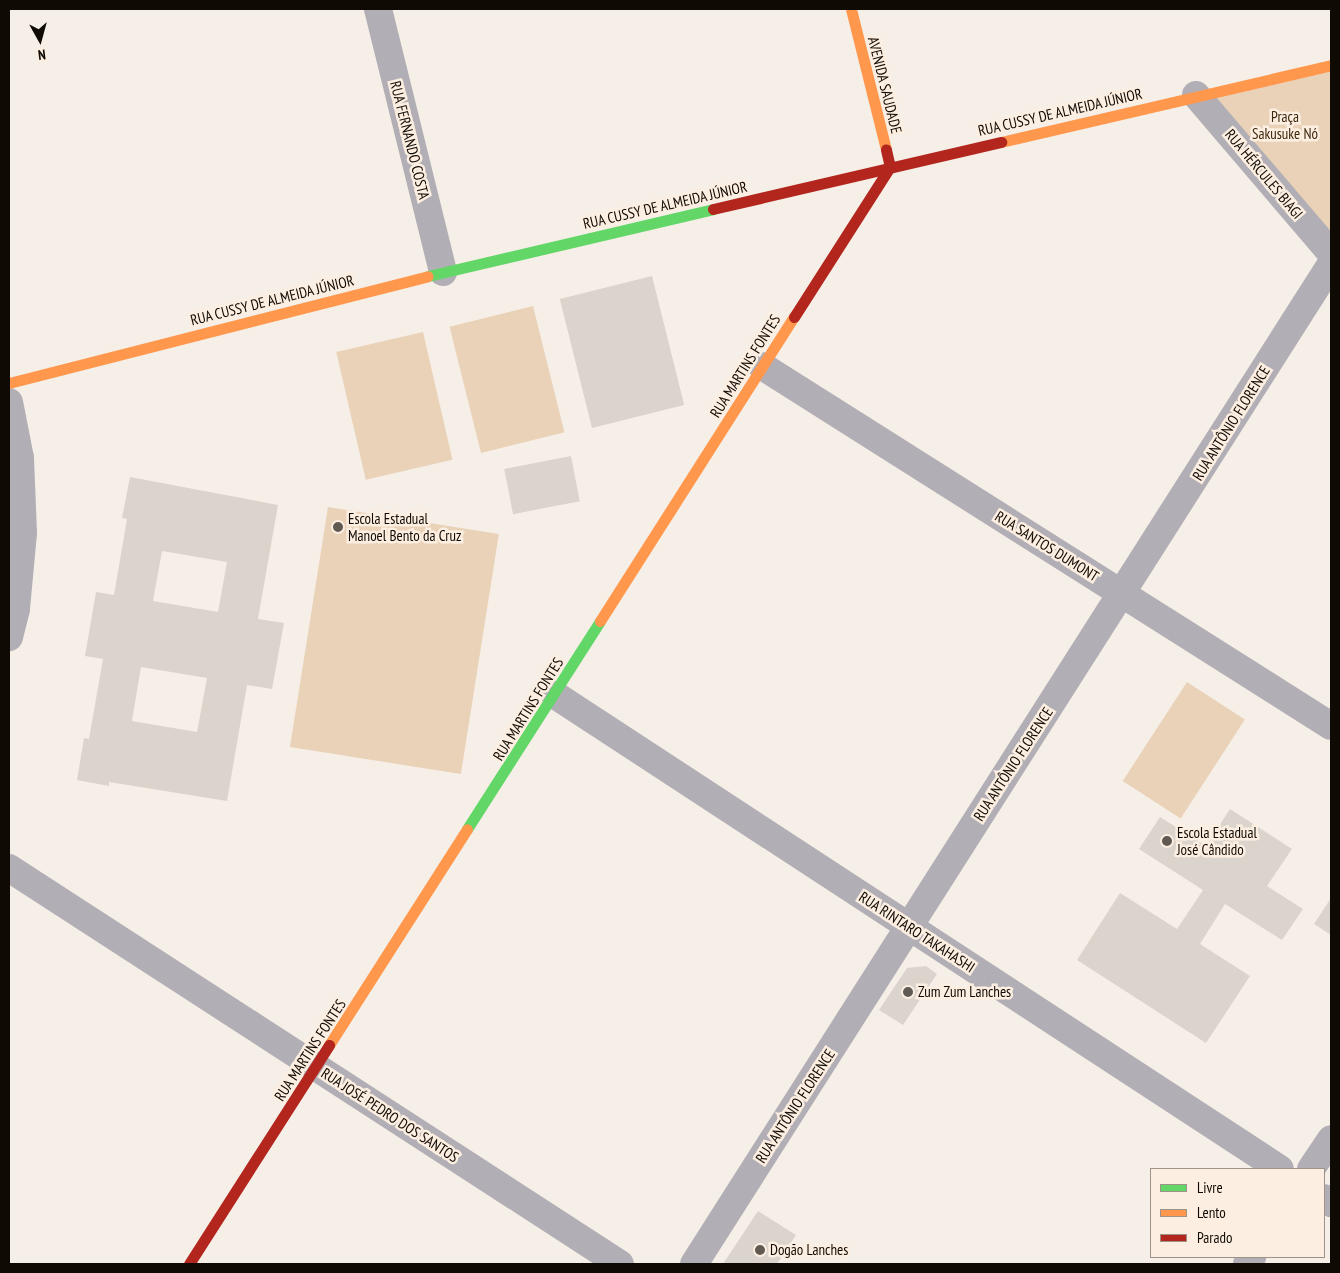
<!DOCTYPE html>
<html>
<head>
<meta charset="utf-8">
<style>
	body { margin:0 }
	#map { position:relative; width:1340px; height:1273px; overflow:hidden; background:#f6efe7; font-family:"PT Sans Narrow",sans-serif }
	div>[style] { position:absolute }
	.green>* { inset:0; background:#ead2b8; transform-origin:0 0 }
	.building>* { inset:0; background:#dad4cc; transform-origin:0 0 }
	.street>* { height:28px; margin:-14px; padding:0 14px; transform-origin:14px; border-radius:14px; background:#b2aeb5 }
	.fast>* { height:11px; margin:-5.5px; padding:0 5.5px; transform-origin:5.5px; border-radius:5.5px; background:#63d668 }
	.slow>* { height:11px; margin:-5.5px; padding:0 5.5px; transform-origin:5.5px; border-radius:5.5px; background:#ff974d }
	.jam>* { height:11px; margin:-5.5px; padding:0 5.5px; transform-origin:5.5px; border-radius:5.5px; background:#b3261e }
	.dots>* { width:14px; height:14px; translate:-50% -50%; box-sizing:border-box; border:2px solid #fcefe1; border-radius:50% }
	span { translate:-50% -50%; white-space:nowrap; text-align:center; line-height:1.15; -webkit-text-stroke:5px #fcefe1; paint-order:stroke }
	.street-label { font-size:15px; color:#100a04 }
	.park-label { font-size:15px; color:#3d270c }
	.poi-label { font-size:15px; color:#100a04 }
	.left { translate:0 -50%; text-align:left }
	.frame { position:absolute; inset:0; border:10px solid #100a04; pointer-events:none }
	.legend { position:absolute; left:1150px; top:1168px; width:175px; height:90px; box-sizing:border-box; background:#fcefe1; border:1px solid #9e9389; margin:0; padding:6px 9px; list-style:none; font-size:15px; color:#100a04 }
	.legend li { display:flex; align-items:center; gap:10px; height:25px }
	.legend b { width:25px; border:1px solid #9e9389 }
	.north { position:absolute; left:15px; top:15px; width:50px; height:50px; -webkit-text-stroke:4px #fcefe1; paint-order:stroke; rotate:173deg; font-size:14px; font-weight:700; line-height:20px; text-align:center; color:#100a04 }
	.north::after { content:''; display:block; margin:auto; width:18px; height:22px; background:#100a04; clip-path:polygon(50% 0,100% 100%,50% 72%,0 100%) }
</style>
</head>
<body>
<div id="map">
	<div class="green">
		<i style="clip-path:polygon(1331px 68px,1331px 250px,1204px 97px)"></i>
		<i style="left:533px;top:306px;width:130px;height:86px;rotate:76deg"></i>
		<i style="left:423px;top:332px;width:131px;height:89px;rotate:77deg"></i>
		<i style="left:328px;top:507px;width:173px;height:243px;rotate:9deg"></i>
		<i style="left:1187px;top:682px;width:69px;height:118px;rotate:33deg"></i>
	</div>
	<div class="building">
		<i style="left:652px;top:276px;width:133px;height:95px;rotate:76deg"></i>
		<i style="left:571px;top:456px;width:46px;height:68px;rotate:79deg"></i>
		<i style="clip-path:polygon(evenodd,130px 477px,278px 505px,258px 619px,284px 623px,272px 689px,247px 685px,227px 801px,109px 782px,109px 786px,77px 780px,84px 738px,89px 739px,103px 659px,85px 656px,96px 592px,114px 595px,127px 519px,122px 518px,130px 477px,162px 551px,227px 562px,218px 612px,153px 601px,162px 551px,130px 477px,141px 667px,207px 678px,197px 732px,132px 721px,141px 667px)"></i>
		<i style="clip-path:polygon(1230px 809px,1292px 849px,1267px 886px,1303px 909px,1282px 940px,1225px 904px,1200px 944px,1250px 976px,1206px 1043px,1077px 960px,1120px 893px,1177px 929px,1203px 890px,1139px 849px,1160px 817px,1206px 846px)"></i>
		<i style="clip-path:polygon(1331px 898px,1331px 935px,1314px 924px)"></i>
		<i style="clip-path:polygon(926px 966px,937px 974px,903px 1025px,879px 1010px,907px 968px)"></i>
		<i style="clip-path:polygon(758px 1211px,796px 1235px,777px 1264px,723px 1264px)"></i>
	</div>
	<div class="street">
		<i style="left:378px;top:9px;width:271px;rotate:76.1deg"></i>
		<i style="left:1196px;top:95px;width:208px;rotate:49.5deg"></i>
		<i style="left:762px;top:366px;width:673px;rotate:32.32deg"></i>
		<i style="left:9px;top:402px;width:57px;rotate:78.9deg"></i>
		<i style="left:20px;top:458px;width:75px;rotate:87.7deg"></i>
		<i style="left:23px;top:533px;width:76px;rotate:95.3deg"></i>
		<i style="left:16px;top:609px;width:29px;rotate:104deg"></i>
		<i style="left:555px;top:695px;width:866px;rotate:33.18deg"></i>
		<i style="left:9px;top:868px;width:728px;rotate:32.95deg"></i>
		<i style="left:1311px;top:1169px;width:36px;rotate:-56deg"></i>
		<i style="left:1324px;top:1198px;width:9px;rotate:36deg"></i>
		<i style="left:694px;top:1264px;width:1186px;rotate:-57.5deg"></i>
		<i style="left:1247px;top:1264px;width:9px;rotate:-54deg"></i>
	</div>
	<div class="fast">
		<i style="left:428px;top:276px;width:293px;rotate:-13.2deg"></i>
		<i style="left:467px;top:829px;width:247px;rotate:-57.4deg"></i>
	</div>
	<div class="slow">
		<i style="left:851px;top:9px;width:144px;rotate:76deg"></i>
		<i style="left:1001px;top:142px;width:339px;rotate:-13.1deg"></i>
		<i style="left:9px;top:383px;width:432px;rotate:-14.3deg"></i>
		<i style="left:600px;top:621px;width:361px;rotate:-57.5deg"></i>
		<i style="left:329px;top:1045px;width:256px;rotate:-57.4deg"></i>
	</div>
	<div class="jam">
		<i style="left:713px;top:209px;width:296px;rotate:-13.1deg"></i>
		<i style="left:794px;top:317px;width:178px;rotate:-57.4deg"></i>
		<i style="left:890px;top:167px;width:18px;rotate:-103deg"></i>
		<i style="left:189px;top:1264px;width:260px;rotate:-57.4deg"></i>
	</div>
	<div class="dots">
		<i style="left:338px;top:527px;background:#605a53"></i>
		<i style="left:1167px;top:841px;background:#605a53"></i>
		<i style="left:908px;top:992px;background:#605a53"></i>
		<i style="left:760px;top:1250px;background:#605a53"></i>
	</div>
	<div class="street-label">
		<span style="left:885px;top:85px;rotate:76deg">AVENIDA SAUDADE</span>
		<span style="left:1060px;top:112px;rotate:-13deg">RUA CUSSY DE ALMEIDA JÚNIOR</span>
		<span style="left:410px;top:140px;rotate:76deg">RUA FERNANDO COSTA</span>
		<span style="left:1264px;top:174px;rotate:50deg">RUA HÉRCULES BIAGI</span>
		<span style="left:665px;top:205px;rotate:-13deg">RUA CUSSY DE ALMEIDA JÚNIOR</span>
		<span style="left:272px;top:300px;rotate:-14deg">RUA CUSSY DE ALMEIDA JÚNIOR</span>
		<span style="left:745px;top:366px;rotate:-58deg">RUA MARTINS FONTES</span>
		<span style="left:1231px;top:423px;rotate:-58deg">RUA ANTÔNIO FLORENCE</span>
		<span style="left:1047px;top:546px;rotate:32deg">RUA SANTOS DUMONT</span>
		<span style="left:528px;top:709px;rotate:-58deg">RUA MARTINS FONTES</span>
		<span style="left:1013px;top:764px;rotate:-57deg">RUA ANTÔNIO FLORENCE</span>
		<span style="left:917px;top:932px;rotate:33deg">RUA RINTARO TAKAHASHI</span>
		<span style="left:310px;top:1050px;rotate:-57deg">RUA MARTINS FONTES</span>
		<span style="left:795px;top:1106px;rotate:-57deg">RUA ANTÔNIO FLORENCE</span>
		<span style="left:390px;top:1115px;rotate:33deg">RUA JOSÉ PEDRO DOS SANTOS</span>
	</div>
	<div class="park-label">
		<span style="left:1285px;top:125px">Praça<br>Sakusuke Nó</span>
	</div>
	<div class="poi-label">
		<span class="left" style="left:348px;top:527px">Escola Estadual<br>Manoel Bento da Cruz</span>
		<span class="left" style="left:1177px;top:841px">Escola Estadual<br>José Cândido</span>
		<span class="left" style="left:918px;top:992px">Zum Zum Lanches</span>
		<span class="left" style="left:770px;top:1250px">Dogão Lanches</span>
	</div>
	<div class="frame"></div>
	<ul class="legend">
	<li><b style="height:6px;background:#63d668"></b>Livre</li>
	<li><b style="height:6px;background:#ff974d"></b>Lento</li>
	<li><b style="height:6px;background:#b3261e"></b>Parado</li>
	</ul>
	<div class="north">N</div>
</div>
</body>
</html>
